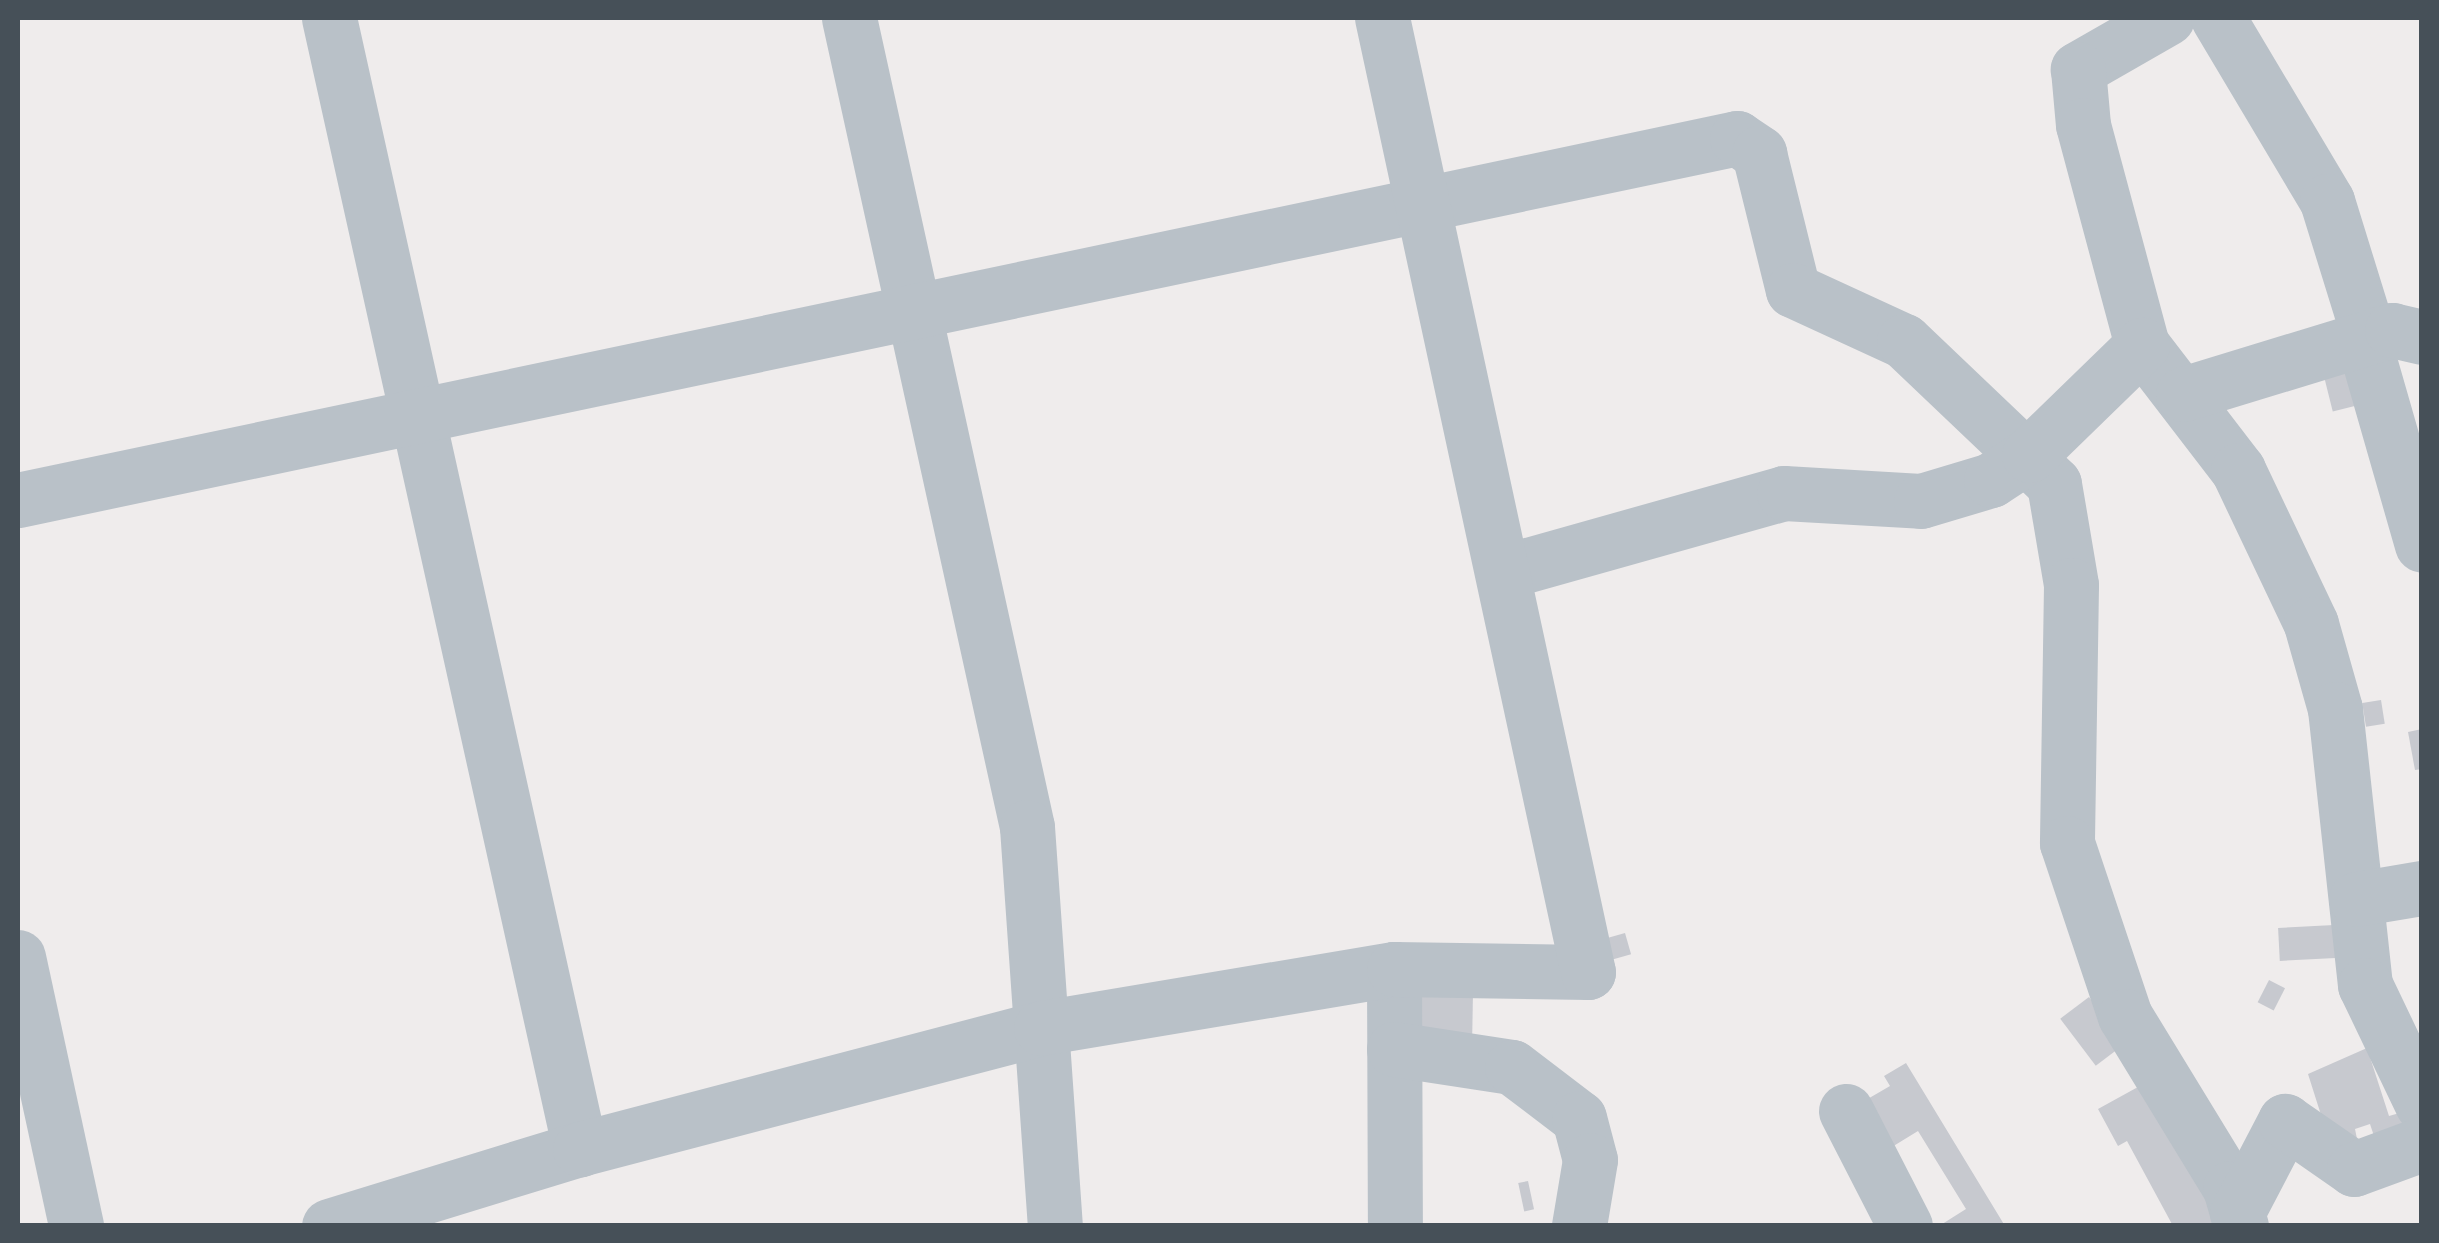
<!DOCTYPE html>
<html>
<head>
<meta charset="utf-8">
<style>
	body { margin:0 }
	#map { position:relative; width:2439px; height:1243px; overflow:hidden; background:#efecec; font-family:Mulish,sans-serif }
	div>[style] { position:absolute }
	.building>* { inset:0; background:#c7c9cf; transform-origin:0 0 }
	.minor>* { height:55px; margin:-27.5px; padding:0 27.5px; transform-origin:27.5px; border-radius:27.5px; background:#b9c1c8 }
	span { translate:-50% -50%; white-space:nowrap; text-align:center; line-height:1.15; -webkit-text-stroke:8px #fff; paint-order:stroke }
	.frame { position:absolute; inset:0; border:20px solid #465058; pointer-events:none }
</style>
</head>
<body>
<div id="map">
	<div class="building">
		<i style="left:2358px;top:368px;width:36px;height:35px;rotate:76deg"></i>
		<i style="left:2381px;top:700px;width:24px;height:19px;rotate:81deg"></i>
		<i style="clip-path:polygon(2422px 729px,2422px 769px,2415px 770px,2408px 732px)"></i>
		<i style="left:2334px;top:925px;width:33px;height:56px;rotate:87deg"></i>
		<i style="left:1625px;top:933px;width:22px;height:22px;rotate:74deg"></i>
		<i style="left:2269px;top:980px;width:18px;height:25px;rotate:27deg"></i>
		<i style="left:1420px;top:991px;width:53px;height:43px;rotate:1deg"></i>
		<i style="left:2089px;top:997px;width:59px;height:36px;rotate:53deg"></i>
		<i style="clip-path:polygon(2367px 1048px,2389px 1116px,2403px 1112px,2411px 1137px,2378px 1148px,2370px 1124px,2355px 1129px,2357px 1139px,2328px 1137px,2308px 1074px)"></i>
		<i style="clip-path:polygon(1906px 1063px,2005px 1226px,1939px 1226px,1966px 1209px,1918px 1131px,1887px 1150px,1859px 1104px,1890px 1086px,1884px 1076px)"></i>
		<i style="clip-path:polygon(2147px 1082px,2224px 1226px,2173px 1226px,2127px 1141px,2118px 1146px,2098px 1109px)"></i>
		<i style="left:1528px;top:1181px;width:29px;height:10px;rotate:78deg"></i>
	</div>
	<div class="minor">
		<i style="left:329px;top:18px;width:1159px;rotate:77.49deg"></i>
		<i style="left:849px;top:18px;width:828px;rotate:77.59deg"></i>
		<i style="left:1027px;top:827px;width:400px;rotate:86deg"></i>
		<i style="left:2167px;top:18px;width:103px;rotate:150.2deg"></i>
		<i style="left:2078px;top:69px;width:56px;rotate:84.9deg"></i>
		<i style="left:2083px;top:125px;width:228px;rotate:75deg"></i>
		<i style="left:2142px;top:345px;width:158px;rotate:52.5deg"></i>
		<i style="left:2238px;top:470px;width:170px;rotate:64.6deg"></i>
		<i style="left:2311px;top:624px;width:88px;rotate:74.2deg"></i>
		<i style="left:2335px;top:709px;width:278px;rotate:83.8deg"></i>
		<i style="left:2365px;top:985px;width:132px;rotate:64.4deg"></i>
		<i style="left:2218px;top:18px;width:213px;rotate:59.2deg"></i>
		<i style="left:2327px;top:201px;width:142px;rotate:72.8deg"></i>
		<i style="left:2363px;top:339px;width:214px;rotate:74deg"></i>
		<i style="left:2183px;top:394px;width:219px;rotate:-17deg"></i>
		<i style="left:2392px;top:330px;width:31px;rotate:13deg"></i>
		<i style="left:18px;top:500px;width:1757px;rotate:-11.89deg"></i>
		<i style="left:1737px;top:138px;width:27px;rotate:34deg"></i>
		<i style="left:1759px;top:153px;width:141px;rotate:76.1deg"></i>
		<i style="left:1793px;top:290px;width:122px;rotate:24.7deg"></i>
		<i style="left:1904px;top:341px;width:207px;rotate:43.6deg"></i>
		<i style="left:2054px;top:484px;width:102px;rotate:80.4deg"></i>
		<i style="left:2071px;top:585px;width:258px;rotate:90.9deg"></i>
		<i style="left:2067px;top:843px;width:182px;rotate:71.5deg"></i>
		<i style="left:2125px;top:1016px;width:202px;rotate:58.6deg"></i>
		<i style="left:2230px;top:1188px;width:40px;rotate:74deg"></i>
		<i style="left:1503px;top:572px;width:292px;rotate:-15.7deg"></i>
		<i style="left:1784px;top:493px;width:137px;rotate:3.3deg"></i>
		<i style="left:1921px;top:501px;width:73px;rotate:-16.7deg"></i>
		<i style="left:1991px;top:480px;width:45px;rotate:-33.3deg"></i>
		<i style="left:2029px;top:455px;width:158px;rotate:-44.2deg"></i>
		<i style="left:2356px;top:899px;width:67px;rotate:-9.5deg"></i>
		<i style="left:18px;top:957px;width:275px;rotate:77.8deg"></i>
		<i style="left:1394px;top:969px;width:257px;rotate:89.8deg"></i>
		<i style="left:1394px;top:1049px;width:119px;rotate:8.7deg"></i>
		<i style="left:1512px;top:1067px;width:84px;rotate:37.3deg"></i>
		<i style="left:1579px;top:1118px;width:43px;rotate:75.3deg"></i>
		<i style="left:1590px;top:1160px;width:67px;rotate:99.5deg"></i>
		<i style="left:1846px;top:1111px;width:129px;rotate:62.8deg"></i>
		<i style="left:2237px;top:1213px;width:104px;rotate:-62.4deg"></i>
		<i style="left:2285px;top:1121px;width:84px;rotate:34.8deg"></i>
		<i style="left:2354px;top:1169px;width:72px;rotate:-20.2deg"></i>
		<i style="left:329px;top:1226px;width:263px;rotate:-17.1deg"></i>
		<i style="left:580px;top:1149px;width:477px;rotate:-14.7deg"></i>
		<i style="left:1041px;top:1028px;width:358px;rotate:-9.5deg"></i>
		<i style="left:1394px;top:969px;width:194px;rotate:0.9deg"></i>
		<i style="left:1588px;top:972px;width:976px;rotate:-102.18deg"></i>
	</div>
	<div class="frame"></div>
</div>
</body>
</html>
